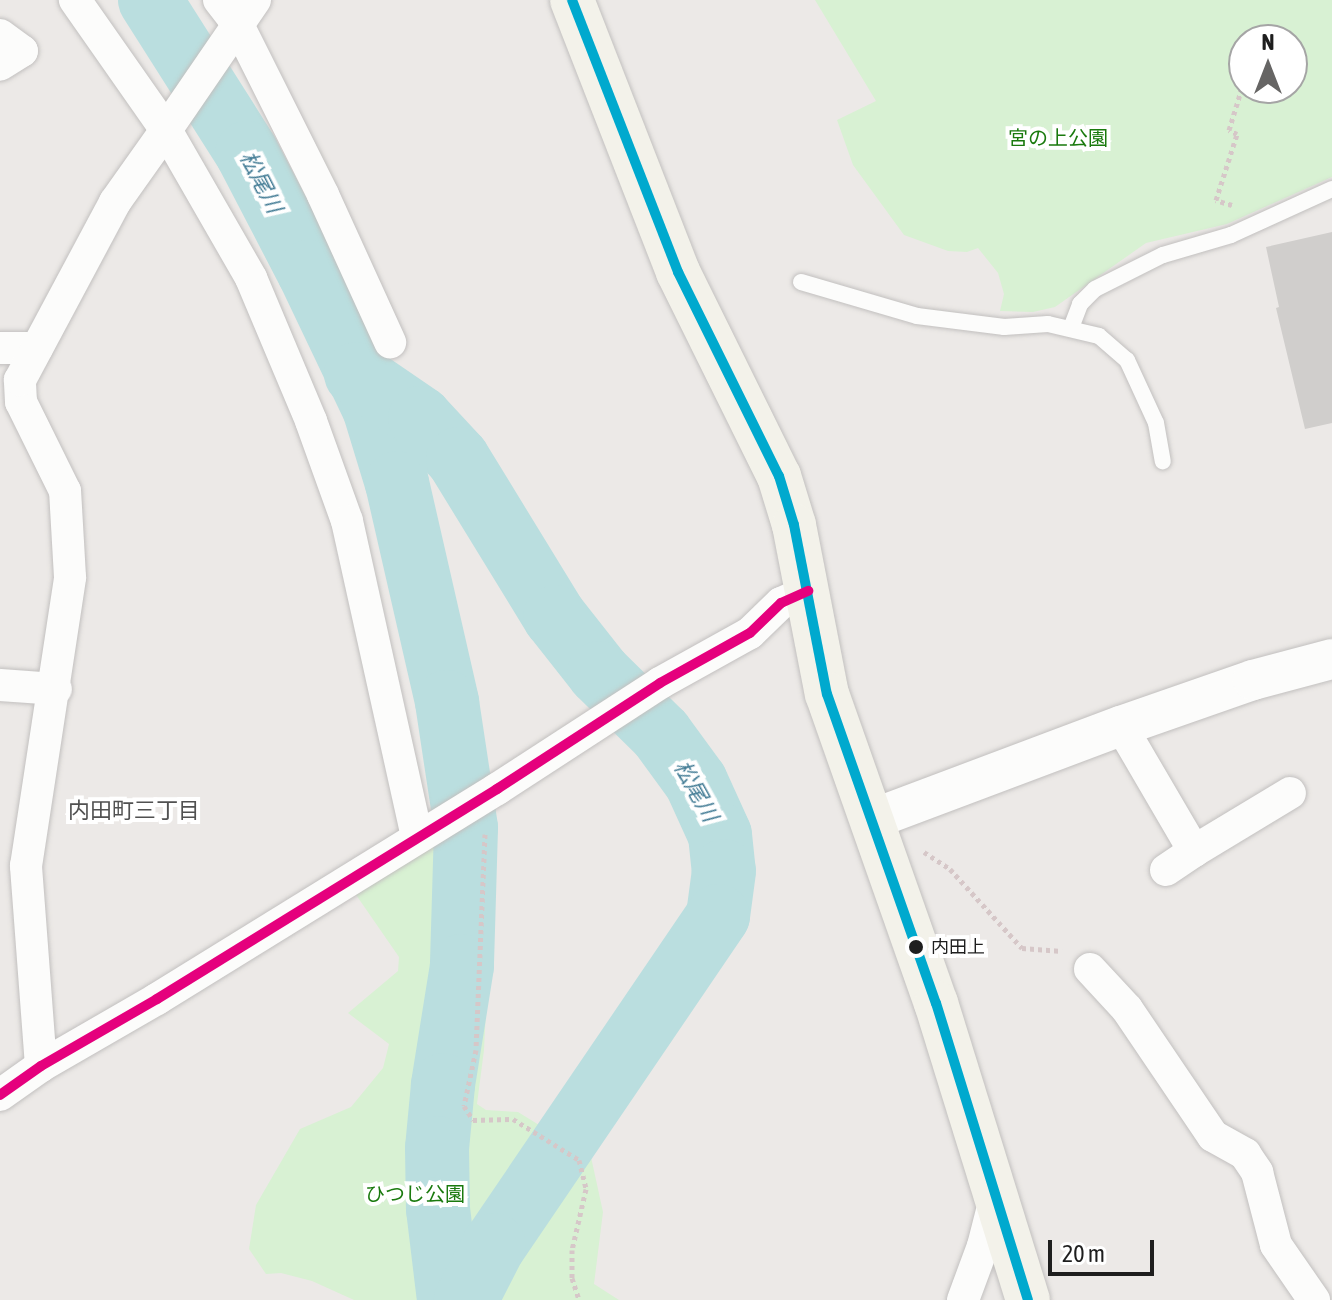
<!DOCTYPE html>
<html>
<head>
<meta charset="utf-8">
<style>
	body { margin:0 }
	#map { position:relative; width:1332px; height:1300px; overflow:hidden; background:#ece9e7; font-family:"Asap Condensed","Noto Sans JP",sans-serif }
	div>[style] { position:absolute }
	.park>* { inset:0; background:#d8f1d3 }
	.river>* { height:64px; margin:-32px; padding:0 32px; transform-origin:32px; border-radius:32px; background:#badedf }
	.building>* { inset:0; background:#d0cecc }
	.path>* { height:5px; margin-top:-2.5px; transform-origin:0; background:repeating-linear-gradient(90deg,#d6c7c8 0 4px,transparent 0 8px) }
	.roads { filter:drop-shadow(0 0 2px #c2c0bf) drop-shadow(0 0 2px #c2c0bf) }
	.service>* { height:16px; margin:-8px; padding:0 8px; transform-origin:8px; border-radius:8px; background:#fcfcfb }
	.minor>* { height:32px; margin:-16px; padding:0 16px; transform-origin:16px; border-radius:16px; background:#fcfcfb }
	.tertiary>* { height:40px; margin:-20px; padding:0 20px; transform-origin:20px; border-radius:20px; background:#fcfcfb }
	.secondary>* { height:44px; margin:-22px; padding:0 22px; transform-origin:22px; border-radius:22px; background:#f3f2ea }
	.bus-1>* { height:10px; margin:-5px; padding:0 5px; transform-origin:5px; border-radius:5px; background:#00a9ce }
	.bus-2>* { height:10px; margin:-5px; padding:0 5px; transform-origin:5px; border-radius:5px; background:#e5007d }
	.dots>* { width:22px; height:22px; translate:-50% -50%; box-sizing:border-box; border:4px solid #fff; border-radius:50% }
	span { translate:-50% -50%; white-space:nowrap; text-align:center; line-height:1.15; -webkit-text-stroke:8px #fff; paint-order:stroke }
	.bus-label { font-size:18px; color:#1e1e1e }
	.left { translate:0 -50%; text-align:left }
	.park-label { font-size:20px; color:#1a7a0e }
	.water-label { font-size:22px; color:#437c95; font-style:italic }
	.neighbourhood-label { font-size:22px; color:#515151 }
	.north { position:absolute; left:1228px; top:24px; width:80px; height:80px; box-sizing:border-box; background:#fff; border:2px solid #a5a5a5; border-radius:50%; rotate:0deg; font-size:22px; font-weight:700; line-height:32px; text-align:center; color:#1e1e1e }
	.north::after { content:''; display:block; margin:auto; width:28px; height:36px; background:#666564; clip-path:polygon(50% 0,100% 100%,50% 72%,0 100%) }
	.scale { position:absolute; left:1048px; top:1240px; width:106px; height:36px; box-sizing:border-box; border:4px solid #1e1e1e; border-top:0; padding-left:10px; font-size:24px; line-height:28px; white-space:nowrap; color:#1e1e1e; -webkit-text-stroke:6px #fff; paint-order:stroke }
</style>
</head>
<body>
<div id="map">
	<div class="park">
		<i style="clip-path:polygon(evenodd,815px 0,1332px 0,1332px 177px,1227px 224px,1146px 243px,1055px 307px,1033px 312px,1000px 311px,1004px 294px,998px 273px,978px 248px,967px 252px,948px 251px,904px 235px,853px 165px,837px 120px,876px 101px,815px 0,1292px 40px,1292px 88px,1244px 88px,1244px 40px,1292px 40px)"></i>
		<i style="clip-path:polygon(497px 789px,484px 1050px,477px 1104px,486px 1110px,518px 1112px,591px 1157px,603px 1212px,594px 1284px,619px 1300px,354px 1300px,312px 1281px,281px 1273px,266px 1274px,249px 1249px,256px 1205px,300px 1129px,351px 1107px,383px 1068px,389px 1044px,348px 1013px,398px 971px,399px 957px,352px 889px)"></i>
	</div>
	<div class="river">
		<i style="left:150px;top:0;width:181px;rotate:57.6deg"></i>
		<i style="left:247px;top:153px;width:134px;rotate:62.5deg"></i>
		<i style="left:309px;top:272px;width:151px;rotate:64.5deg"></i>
		<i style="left:374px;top:408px;width:78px;rotate:73deg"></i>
		<i style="left:397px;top:483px;width:225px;rotate:77.1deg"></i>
		<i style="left:447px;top:702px;width:127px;rotate:81.4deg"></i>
		<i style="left:466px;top:828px;width:138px;rotate:91.7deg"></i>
		<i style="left:462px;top:966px;width:121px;rotate:99.1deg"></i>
		<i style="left:443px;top:1085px;width:63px;rotate:95.4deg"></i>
		<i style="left:437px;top:1148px;width:61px;rotate:89.1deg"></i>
		<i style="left:438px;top:1209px;width:92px;rotate:83.1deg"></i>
		<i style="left:356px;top:374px;width:78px;rotate:34.5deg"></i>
		<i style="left:420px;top:418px;width:56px;rotate:47.2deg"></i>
		<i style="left:458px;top:459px;width:185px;rotate:58.5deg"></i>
		<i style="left:555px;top:617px;width:71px;rotate:51.8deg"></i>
		<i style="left:599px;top:673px;width:87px;rotate:44.5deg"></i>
		<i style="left:661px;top:734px;width:59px;rotate:53.9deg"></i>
		<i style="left:696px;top:782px;width:58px;rotate:65.6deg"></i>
		<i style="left:720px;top:835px;width:36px;rotate:84deg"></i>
		<i style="left:724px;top:871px;width:45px;rotate:97.6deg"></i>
		<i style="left:718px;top:916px;width:398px;rotate:124.2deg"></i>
		<i style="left:494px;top:1245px;width:62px;rotate:117deg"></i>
	</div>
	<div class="building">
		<i style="clip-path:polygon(1332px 232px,1332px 423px,1305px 429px,1276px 308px,1279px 307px,1266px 247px)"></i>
	</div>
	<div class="path">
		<i style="left:1232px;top:205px;width:17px;rotate:-163deg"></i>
		<i style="left:1216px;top:200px;width:69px;rotate:-72.3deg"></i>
		<i style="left:1237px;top:134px;width:9px;rotate:-153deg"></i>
		<i style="left:1229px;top:130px;width:51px;rotate:-73deg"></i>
		<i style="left:485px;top:834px;width:216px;rotate:92.4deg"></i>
		<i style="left:476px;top:1050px;width:57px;rotate:102.1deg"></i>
		<i style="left:464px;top:1106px;width:17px;rotate:57deg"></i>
		<i style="left:473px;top:1120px;width:40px;rotate:-1.4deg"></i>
		<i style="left:513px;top:1119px;width:78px;rotate:31.8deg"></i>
		<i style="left:579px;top:1160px;width:30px;rotate:76deg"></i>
		<i style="left:586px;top:1189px;width:63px;rotate:102.9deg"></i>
		<i style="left:572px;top:1250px;width:28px;rotate:90deg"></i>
		<i style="left:572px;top:1278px;width:23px;rotate:72deg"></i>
		<i style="left:924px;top:852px;width:31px;rotate:33deg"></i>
		<i style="left:950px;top:869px;width:107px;rotate:47.7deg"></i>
		<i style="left:1022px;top:948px;width:40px;rotate:4.3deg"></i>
	</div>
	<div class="roads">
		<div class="service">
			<i style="left:801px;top:282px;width:121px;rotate:16.3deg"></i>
			<i style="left:917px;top:316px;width:88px;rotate:7.2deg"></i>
			<i style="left:1004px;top:327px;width:44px;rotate:-3.9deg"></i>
			<i style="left:1048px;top:324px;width:52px;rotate:13.2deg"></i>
			<i style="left:1099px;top:336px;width:37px;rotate:41deg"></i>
			<i style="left:1127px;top:360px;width:69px;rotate:65.3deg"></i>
			<i style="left:1156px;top:423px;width:39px;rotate:80deg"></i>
			<i style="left:1071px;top:328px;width:26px;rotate:-69deg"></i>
			<i style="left:1080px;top:304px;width:21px;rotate:-45deg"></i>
			<i style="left:1095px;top:289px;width:76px;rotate:-26.6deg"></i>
			<i style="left:1163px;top:255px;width:71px;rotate:-16.4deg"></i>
			<i style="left:1231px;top:235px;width:111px;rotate:-24.5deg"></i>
		</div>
		<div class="minor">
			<i style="left:219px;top:0;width:29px;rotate:52deg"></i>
			<i style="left:237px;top:23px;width:192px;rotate:63.4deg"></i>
			<i style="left:323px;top:195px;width:162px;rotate:65.5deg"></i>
			<i style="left:255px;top:0;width:158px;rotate:124.4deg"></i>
			<i style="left:166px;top:130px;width:171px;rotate:60.1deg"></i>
			<i style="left:251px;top:278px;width:155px;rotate:67.2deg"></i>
			<i style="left:311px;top:421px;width:106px;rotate:70.2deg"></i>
			<i style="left:347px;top:521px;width:324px;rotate:77.5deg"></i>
			<i style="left:0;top:35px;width:27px;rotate:36deg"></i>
			<i style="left:22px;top:51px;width:26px;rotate:148deg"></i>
			<i style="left:0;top:348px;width:37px"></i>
			<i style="left:0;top:685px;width:56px;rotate:4.1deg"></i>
			<i style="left:1121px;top:726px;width:145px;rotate:59.7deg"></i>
			<i style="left:1194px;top:851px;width:112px;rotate:-31.1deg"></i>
			<i style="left:1166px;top:870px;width:34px;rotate:-34deg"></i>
			<i style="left:1090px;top:969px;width:54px;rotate:47.2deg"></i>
			<i style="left:1127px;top:1009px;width:153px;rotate:55.9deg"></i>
			<i style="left:1213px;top:1136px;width:37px;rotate:29deg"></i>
			<i style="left:1245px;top:1154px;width:22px;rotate:56deg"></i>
			<i style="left:1257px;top:1172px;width:75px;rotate:75.4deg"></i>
			<i style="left:1276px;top:1245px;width:67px;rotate:55.4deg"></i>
			<i style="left:41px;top:1066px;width:201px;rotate:-94.3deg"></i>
			<i style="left:26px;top:866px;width:292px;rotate:-81.3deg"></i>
			<i style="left:70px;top:577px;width:86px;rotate:-93.3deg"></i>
			<i style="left:65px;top:491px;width:99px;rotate:-116.3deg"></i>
			<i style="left:21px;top:402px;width:22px;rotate:-93deg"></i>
			<i style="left:20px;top:380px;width:202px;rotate:-61.9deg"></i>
			<i style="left:115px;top:202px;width:88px;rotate:-54.7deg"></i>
			<i style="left:166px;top:130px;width:159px;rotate:-125deg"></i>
			<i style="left:0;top:1095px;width:50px;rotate:-35.3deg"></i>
			<i style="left:41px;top:1066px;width:134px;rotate:-30deg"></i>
			<i style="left:157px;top:999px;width:400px;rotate:-31.7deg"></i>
			<i style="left:497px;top:789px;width:194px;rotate:-33deg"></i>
			<i style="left:660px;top:683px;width:103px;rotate:-29.1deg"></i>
			<i style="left:750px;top:633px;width:43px;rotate:-44.1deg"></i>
			<i style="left:781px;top:603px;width:30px;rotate:-24deg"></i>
			<i style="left:963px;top:1300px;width:58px;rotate:-69.7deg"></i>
			<i style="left:983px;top:1246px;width:49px;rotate:-75.7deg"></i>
		</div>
		<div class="tertiary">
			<i style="left:873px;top:819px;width:265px;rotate:-20.6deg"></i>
			<i style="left:1121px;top:726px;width:140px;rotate:-19.2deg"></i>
			<i style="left:1253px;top:680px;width:82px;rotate:-14.9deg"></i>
		</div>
		<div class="secondary">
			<i style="left:572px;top:0;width:292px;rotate:68.7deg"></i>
			<i style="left:678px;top:272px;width:228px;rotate:63.7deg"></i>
			<i style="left:779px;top:476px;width:51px;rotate:73deg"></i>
			<i style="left:794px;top:525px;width:172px;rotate:79deg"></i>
			<i style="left:827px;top:694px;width:328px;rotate:70.6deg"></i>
			<i style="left:936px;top:1003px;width:311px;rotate:72.8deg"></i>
		</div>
	</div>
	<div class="bus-1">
		<i style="left:572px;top:0;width:292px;rotate:68.7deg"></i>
		<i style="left:678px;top:272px;width:228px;rotate:63.7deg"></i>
		<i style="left:779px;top:476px;width:51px;rotate:73deg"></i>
		<i style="left:794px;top:525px;width:172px;rotate:79deg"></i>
		<i style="left:827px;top:694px;width:328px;rotate:70.6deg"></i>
		<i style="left:936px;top:1003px;width:311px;rotate:72.8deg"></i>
	</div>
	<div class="bus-2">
		<i style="left:0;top:1095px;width:50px;rotate:-35.3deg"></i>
		<i style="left:41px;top:1066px;width:134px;rotate:-30deg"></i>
		<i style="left:157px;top:999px;width:400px;rotate:-31.7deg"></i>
		<i style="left:497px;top:789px;width:194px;rotate:-33deg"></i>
		<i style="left:660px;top:683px;width:103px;rotate:-29.1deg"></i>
		<i style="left:750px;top:633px;width:43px;rotate:-44.1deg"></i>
		<i style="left:781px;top:603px;width:30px;rotate:-24deg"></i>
	</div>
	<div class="dots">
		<i style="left:916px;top:947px;background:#1e1e1e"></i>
	</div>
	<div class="bus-label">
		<span class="left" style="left:931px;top:947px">内田上</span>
	</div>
	<div class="park-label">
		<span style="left:1058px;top:137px">宮の上公園</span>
		<span style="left:415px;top:1193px">ひつじ公園</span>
	</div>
	<div class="water-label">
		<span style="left:261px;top:182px;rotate:63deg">松尾川</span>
		<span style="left:696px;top:791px;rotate:61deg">松尾川</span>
	</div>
	<div class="neighbourhood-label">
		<span style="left:134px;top:811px">内田町三丁目</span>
	</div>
	<div class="north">N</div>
	<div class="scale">20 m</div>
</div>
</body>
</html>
